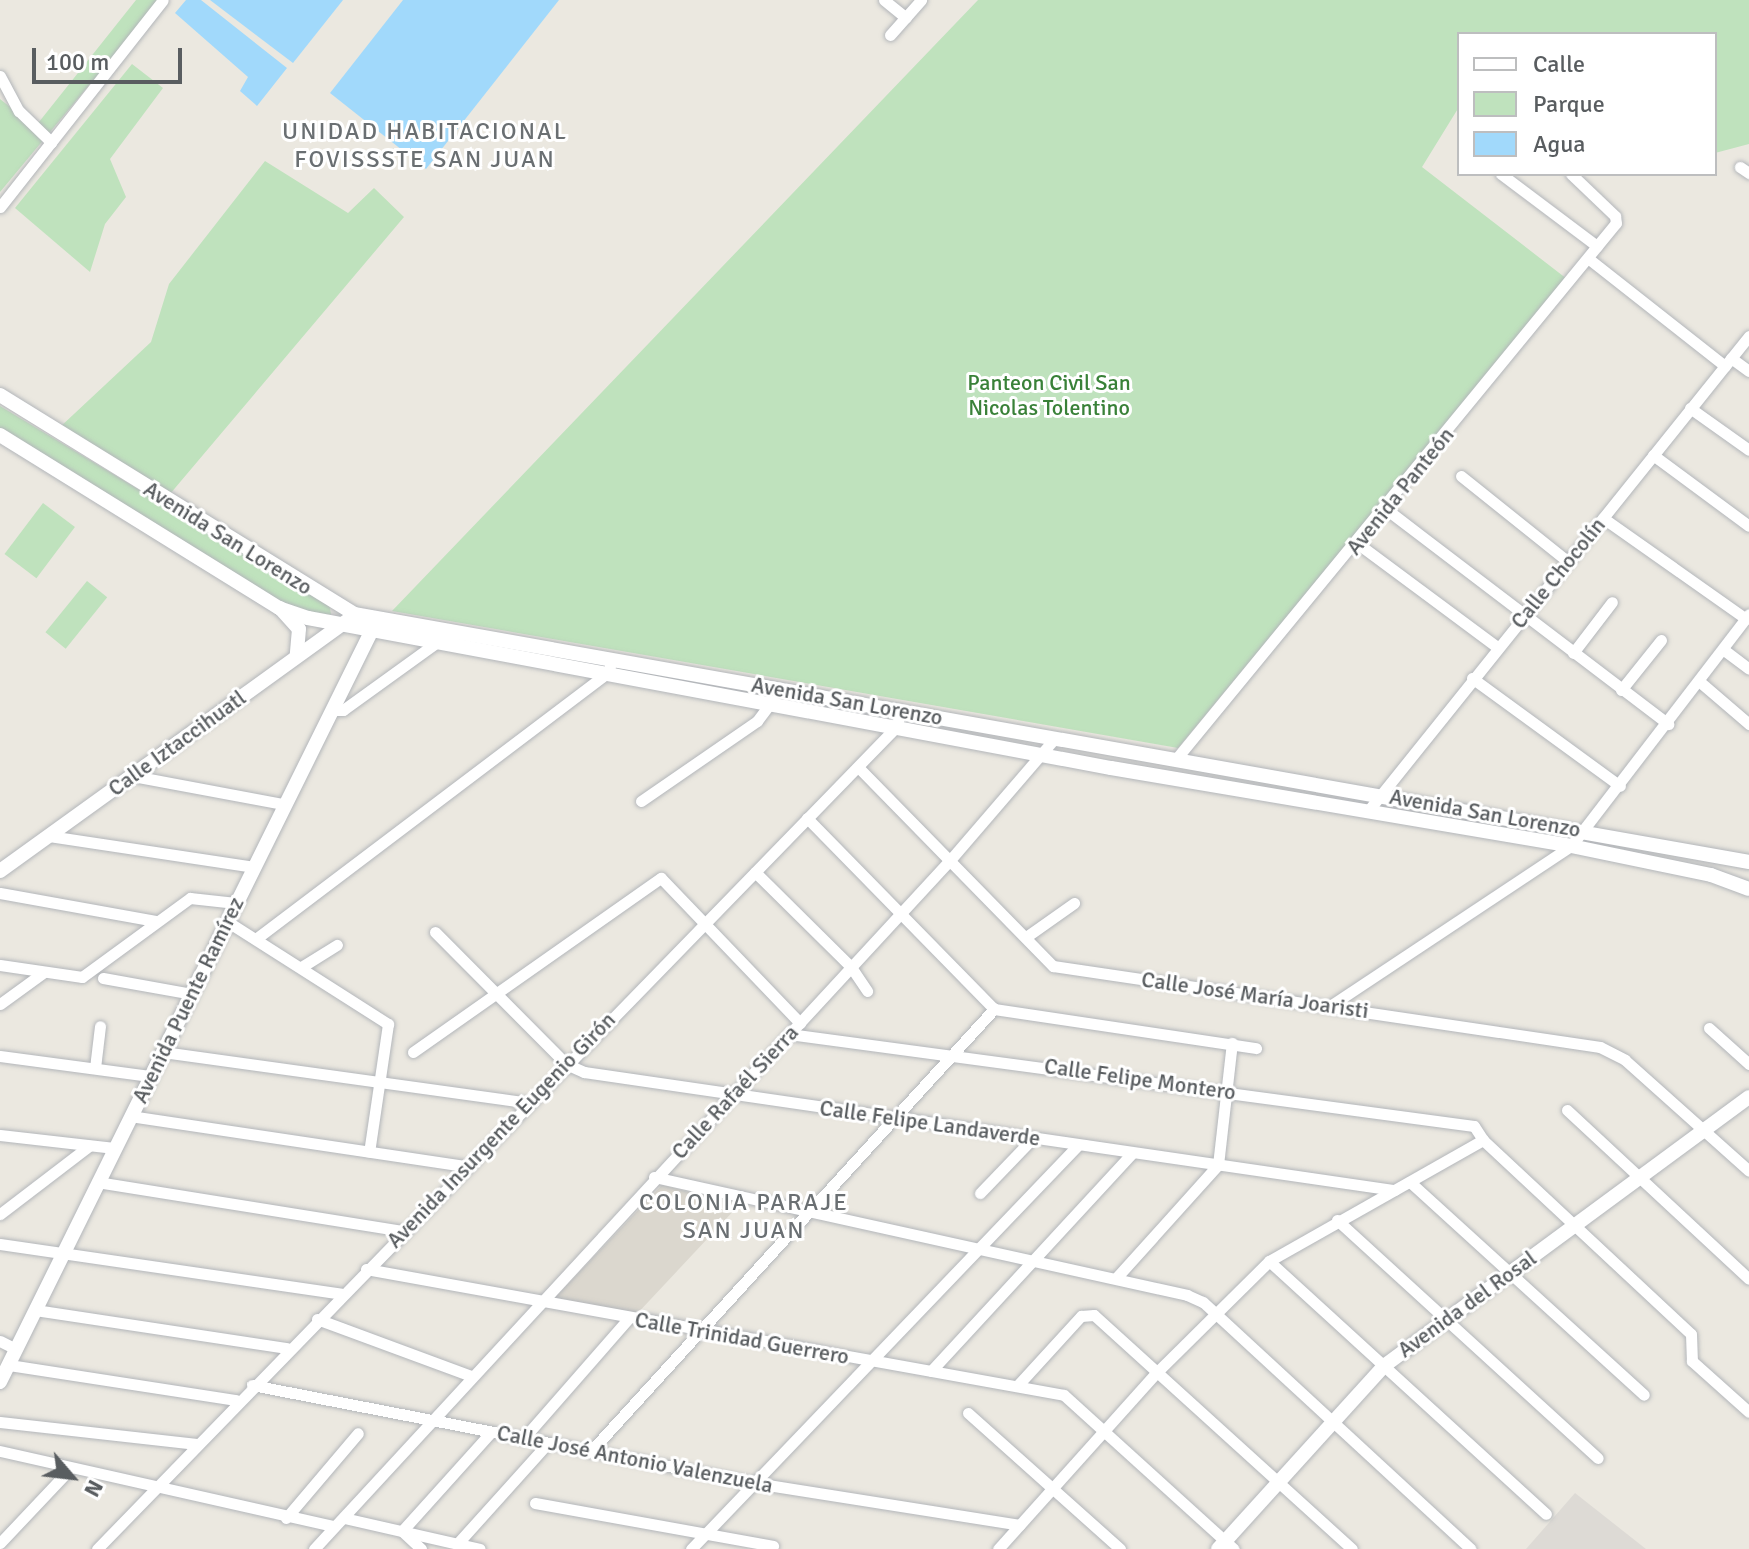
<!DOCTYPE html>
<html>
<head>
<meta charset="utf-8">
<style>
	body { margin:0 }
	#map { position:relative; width:1749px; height:1549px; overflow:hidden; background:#ebe8e0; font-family:Signika,sans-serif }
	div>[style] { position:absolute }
	.industrial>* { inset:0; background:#dddad5 }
	.education>* { inset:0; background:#dbd7ce }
	.green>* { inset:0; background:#bfe2bd; transform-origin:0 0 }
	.water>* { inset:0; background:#a1d9fb }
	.roads { filter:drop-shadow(0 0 2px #b3b6ba) drop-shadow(0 0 2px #b3b6ba) }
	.minor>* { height:11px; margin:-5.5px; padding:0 5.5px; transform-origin:5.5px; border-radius:5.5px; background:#fff }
	.tertiary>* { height:14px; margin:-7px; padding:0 7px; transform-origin:7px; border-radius:7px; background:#fff }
	.secondary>* { height:14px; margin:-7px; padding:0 7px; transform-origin:7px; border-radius:7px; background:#fff }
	span { translate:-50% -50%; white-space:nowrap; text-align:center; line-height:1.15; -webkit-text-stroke:6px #fff; paint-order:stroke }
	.park-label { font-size:22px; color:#398138 }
	.street-label { font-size:22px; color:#595d60 }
	.neighbourhood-label { font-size:24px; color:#6a6f72; letter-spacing:2px }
	.legend { position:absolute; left:1457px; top:32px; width:260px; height:144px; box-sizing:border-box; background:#fff; border:2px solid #bdbebf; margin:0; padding:10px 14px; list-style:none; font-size:24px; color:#595d60 }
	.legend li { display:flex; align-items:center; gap:16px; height:40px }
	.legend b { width:40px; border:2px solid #bdbebf }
	.north { position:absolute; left:32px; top:1437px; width:80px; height:80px; -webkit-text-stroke:6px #fff; paint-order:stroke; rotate:118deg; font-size:22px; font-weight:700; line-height:32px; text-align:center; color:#595d60 }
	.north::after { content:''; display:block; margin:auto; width:28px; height:36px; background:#595d60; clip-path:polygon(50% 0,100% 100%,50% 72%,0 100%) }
	.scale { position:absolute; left:32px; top:48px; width:150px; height:36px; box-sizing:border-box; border:4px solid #595d60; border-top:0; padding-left:10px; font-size:24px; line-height:28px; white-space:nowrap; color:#595d60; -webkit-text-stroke:6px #fff; paint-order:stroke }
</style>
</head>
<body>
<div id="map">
	<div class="industrial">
		<i style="clip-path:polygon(1575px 1493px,1646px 1549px,1526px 1549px)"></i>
	</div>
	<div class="education">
		<i style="clip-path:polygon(662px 1185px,739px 1205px,635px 1316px,552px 1301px)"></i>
	</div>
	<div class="green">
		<i style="clip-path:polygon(136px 0,160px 0,0 192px,0 99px,35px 127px)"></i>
		<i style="clip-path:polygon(978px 0,1749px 0,1749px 144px,1715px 153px,1715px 34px,1459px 34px,1459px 107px,1422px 167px,1567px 279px,1178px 748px,392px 611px)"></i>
		<i style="clip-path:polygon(132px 64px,163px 88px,110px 159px,126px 197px,105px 224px,90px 272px,15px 208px)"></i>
		<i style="clip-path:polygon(265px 161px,348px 213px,374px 188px,404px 217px,170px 494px,59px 428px,151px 342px,169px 284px)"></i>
		<i style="clip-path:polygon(0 406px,329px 604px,331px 614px,322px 621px,305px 617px,0 431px)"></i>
		<i style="left:43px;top:503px;width:40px;height:64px;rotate:37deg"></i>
		<i style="left:87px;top:581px;width:26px;height:66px;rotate:39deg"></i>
	</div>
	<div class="water">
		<i style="clip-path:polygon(186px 0,201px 0,287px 68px,257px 106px,240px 91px,248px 77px,175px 13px)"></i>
		<i style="clip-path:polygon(210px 0,343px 0,293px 63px)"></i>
		<i style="clip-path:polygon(403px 0,559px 0,426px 169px,330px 93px)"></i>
	</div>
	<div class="roads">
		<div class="minor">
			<i style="left:884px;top:0;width:28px;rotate:39deg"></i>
			<i style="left:890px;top:35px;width:47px;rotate:-48.5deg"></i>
			<i style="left:0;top:76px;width:40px;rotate:62deg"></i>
			<i style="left:19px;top:111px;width:45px;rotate:44.1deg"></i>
			<i style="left:1740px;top:167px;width:11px;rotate:34deg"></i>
			<i style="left:1501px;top:174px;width:120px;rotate:36.9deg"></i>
			<i style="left:0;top:207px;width:263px;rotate:-51.8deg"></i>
			<i style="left:1589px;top:259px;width:173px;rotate:38.2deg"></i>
			<i style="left:1731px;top:358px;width:22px;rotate:36deg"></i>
			<i style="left:1690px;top:408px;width:72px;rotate:35.4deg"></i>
			<i style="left:1653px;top:455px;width:119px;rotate:36.5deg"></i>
			<i style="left:1461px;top:476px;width:136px;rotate:38.7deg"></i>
			<i style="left:1386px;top:509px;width:355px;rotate:37.3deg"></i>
			<i style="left:1603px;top:518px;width:175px;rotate:35.2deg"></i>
			<i style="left:1357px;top:543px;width:174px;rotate:36.6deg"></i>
			<i style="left:1724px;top:650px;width:31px;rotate:37deg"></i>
			<i style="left:1573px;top:653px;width:64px;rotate:-52.6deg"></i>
			<i style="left:1472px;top:678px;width:183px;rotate:36.1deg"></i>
			<i style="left:1700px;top:682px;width:65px;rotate:40.6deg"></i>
			<i style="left:1621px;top:690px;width:64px;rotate:-51.3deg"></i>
			<i style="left:331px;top:710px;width:12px"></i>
			<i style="left:343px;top:710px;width:123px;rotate:-35.8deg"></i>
			<i style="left:1176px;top:759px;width:693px;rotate:-50.62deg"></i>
			<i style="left:1616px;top:223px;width:7px;rotate:-98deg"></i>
			<i style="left:1615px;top:216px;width:61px;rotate:-136.3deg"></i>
			<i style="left:858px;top:767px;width:279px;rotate:45.6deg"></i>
			<i style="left:1053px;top:966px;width:553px;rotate:8.42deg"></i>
			<i style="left:1600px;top:1047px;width:28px;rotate:27deg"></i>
			<i style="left:1625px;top:1060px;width:166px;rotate:41.8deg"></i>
			<i style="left:133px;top:776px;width:153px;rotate:10.6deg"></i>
			<i style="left:641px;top:801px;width:141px;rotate:-34.6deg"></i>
			<i style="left:757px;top:721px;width:25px;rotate:-53deg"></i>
			<i style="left:1368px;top:811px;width:609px;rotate:-51.27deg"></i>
			<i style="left:807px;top:818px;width:267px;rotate:45.6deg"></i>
			<i style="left:994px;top:1009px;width:265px;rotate:8.5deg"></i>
			<i style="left:49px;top:836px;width:206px;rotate:8.6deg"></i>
			<i style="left:755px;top:872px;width:135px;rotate:44.7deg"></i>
			<i style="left:851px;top:967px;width:29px;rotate:56deg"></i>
			<i style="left:0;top:893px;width:158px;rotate:10.2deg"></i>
			<i style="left:228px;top:922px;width:190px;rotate:32.5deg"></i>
			<i style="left:388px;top:1024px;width:129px;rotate:98.4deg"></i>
			<i style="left:435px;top:932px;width:186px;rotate:45.2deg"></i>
			<i style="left:566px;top:1064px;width:20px;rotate:24deg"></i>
			<i style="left:584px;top:1072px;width:819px;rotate:8.29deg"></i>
			<i style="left:1026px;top:937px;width:59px;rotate:-35.3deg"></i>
			<i style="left:257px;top:938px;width:441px;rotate:-37.1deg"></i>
			<i style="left:609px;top:672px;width:13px;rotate:-81deg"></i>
			<i style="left:0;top:965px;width:83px;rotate:8.3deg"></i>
			<i style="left:82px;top:977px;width:134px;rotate:-36.2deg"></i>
			<i style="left:190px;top:898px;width:46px;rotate:6.2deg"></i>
			<i style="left:303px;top:966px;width:40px;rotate:-32deg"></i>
			<i style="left:103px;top:978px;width:90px;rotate:10.2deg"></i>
			<i style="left:0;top:1004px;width:54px;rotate:-36deg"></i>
			<i style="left:1330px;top:1006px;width:289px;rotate:-33.6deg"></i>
			<i style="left:1571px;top:846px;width:292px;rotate:-52.5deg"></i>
			<i style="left:1709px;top:1028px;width:54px;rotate:42deg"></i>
			<i style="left:789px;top:1034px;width:691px;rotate:7.65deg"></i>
			<i style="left:1474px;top:1126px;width:17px;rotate:57deg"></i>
			<i style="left:1483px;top:1140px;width:284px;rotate:43deg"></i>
			<i style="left:1691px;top:1334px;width:27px;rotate:88deg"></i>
			<i style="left:1692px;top:1361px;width:76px;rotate:41.8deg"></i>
			<i style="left:163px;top:1052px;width:370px;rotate:7.9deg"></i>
			<i style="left:413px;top:1052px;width:303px;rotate:-35.1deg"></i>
			<i style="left:661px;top:878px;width:201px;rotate:46.2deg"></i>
			<i style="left:0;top:1056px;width:151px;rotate:7.6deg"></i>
			<i style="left:95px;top:1068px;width:42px;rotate:-83.2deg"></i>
			<i style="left:1567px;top:1110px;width:248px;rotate:42.9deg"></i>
			<i style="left:130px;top:1116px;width:340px;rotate:8.5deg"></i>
			<i style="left:0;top:1135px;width:115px;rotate:6.5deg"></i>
			<i style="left:654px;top:1177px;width:546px;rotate:12.48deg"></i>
			<i style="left:1187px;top:1295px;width:17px;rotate:24deg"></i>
			<i style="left:1203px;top:1302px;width:364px;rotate:42.7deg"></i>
			<i style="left:97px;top:1182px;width:309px;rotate:9.1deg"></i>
			<i style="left:1410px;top:1182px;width:316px;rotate:42.3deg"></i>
			<i style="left:980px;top:1193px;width:76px;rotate:-46.1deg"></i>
			<i style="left:0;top:1214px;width:112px;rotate:-37.4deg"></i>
			<i style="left:1337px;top:1220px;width:353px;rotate:42.4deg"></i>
			<i style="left:0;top:1244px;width:345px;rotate:8.3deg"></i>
			<i style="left:1269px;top:1261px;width:375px;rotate:42.4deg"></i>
			<i style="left:366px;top:1269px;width:709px;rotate:10.23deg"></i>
			<i style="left:1064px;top:1395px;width:229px;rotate:42.2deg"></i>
			<i style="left:1117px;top:1277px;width:151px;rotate:-48deg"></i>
			<i style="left:1218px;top:1165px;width:123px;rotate:-83.5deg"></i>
			<i style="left:35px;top:1310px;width:255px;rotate:8.6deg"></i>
			<i style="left:317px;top:1319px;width:164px;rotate:20.3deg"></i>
			<i style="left:0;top:1341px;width:18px;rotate:27deg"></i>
			<i style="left:9px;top:1365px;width:230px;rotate:8.8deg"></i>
			<i style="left:931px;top:1371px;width:297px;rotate:-47.3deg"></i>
			<i style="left:252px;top:1385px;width:512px;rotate:11.02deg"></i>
			<i style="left:755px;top:1483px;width:268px;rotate:9deg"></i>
			<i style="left:1017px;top:1386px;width:95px;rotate:-47.6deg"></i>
			<i style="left:1081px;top:1316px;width:13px;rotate:-4deg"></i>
			<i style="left:1094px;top:1315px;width:348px;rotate:42.2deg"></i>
			<i style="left:968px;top:1413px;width:204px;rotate:41.8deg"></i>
			<i style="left:0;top:1422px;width:198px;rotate:6.4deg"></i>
			<i style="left:523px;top:1439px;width:161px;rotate:-48.8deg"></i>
			<i style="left:0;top:1451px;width:342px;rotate:12.7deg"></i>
			<i style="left:590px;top:1452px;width:600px;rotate:-47.64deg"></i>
			<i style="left:535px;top:1503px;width:242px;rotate:10.2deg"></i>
			<i style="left:286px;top:1518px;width:111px;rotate:-49.7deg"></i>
			<i style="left:344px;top:1518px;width:139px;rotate:12.8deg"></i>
			<i style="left:402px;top:1531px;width:133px;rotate:-48deg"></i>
			<i style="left:402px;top:1531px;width:26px;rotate:43deg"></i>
			<i style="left:0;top:1543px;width:100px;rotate:-46.6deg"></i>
			<i style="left:457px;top:1544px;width:136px;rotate:-48deg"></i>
			<i style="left:97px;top:1549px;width:1148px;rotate:-45.81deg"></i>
			<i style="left:897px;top:726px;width:16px;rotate:-79deg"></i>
			<i style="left:314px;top:1549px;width:939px;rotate:-47.29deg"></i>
			<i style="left:951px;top:859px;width:160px;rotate:-49.3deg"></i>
			<i style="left:691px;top:1549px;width:559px;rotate:-46.23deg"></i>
			<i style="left:998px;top:1549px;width:238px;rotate:-48.1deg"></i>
			<i style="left:1157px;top:1372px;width:158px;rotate:-44.7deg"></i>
			<i style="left:1269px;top:1261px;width:246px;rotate:-29.5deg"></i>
		</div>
		<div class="tertiary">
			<i style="left:280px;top:608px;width:28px;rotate:48deg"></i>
			<i style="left:299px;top:629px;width:25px;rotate:95deg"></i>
			<i style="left:0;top:871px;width:431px;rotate:-35.8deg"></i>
			<i style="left:0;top:1382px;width:848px;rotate:-63.68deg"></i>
			<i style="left:1218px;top:1549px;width:247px;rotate:-47.8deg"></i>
			<i style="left:1384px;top:1366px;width:453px;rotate:-36.4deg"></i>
		</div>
		<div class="secondary">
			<i style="left:0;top:395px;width:416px;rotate:31.7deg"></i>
			<i style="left:354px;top:614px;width:1417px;rotate:10.08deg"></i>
			<i style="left:0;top:435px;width:328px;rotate:31.8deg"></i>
			<i style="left:279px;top:608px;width:31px;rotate:19deg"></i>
			<i style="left:308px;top:618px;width:817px;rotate:10.58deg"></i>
			<i style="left:1111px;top:768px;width:467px;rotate:9.6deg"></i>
			<i style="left:1571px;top:846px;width:143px;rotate:11.7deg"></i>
			<i style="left:1711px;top:875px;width:40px;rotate:20.2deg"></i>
		</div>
	</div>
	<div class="park-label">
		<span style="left:1049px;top:395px">Panteon Civil San<br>Nicolas Tolentino</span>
	</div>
	<div class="street-label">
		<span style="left:1400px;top:491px;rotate:-51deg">Avenida Panteón</span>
		<span style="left:228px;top:538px;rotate:32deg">Avenida San Lorenzo</span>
		<span style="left:1558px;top:573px;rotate:-51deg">Calle Chocolín</span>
		<span style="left:847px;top:701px;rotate:10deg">Avenida San Lorenzo</span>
		<span style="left:177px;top:743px;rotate:-36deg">Calle Iztaccihuatl</span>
		<span style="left:1485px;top:813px;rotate:10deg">Avenida San Lorenzo</span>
		<span style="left:1255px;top:995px;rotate:8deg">Calle José María Joaristi</span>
		<span style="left:188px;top:1000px;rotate:-64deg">Avenida Puente Ramírez</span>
		<span style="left:1140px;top:1079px;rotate:8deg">Calle Felipe Montero</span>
		<span style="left:735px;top:1092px;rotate:-47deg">Calle Rafaél Sierra</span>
		<span style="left:930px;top:1123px;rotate:8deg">Calle Felipe Landaverde</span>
		<span style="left:501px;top:1130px;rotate:-46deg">Avenida Insurgente Eugenio Girón</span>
		<span style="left:1467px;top:1304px;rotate:-36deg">Avenida del Rosal</span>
		<span style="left:742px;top:1338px;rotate:10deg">Calle Trinidad Guerrero</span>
		<span style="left:635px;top:1459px;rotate:11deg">Calle José Antonio Valenzuela</span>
	</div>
	<div class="neighbourhood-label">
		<span style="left:425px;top:146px">UNIDAD HABITACIONAL<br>FOVISSSTE SAN JUAN</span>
		<span style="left:744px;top:1217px">COLONIA PARAJE<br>SAN JUAN</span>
	</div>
	<ul class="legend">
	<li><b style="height:10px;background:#fff"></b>Calle</li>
	<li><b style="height:22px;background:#bfe2bd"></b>Parque</li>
	<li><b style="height:22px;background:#a1d9fb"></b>Agua</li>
	</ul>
	<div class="north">N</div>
	<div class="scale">100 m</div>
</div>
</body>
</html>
